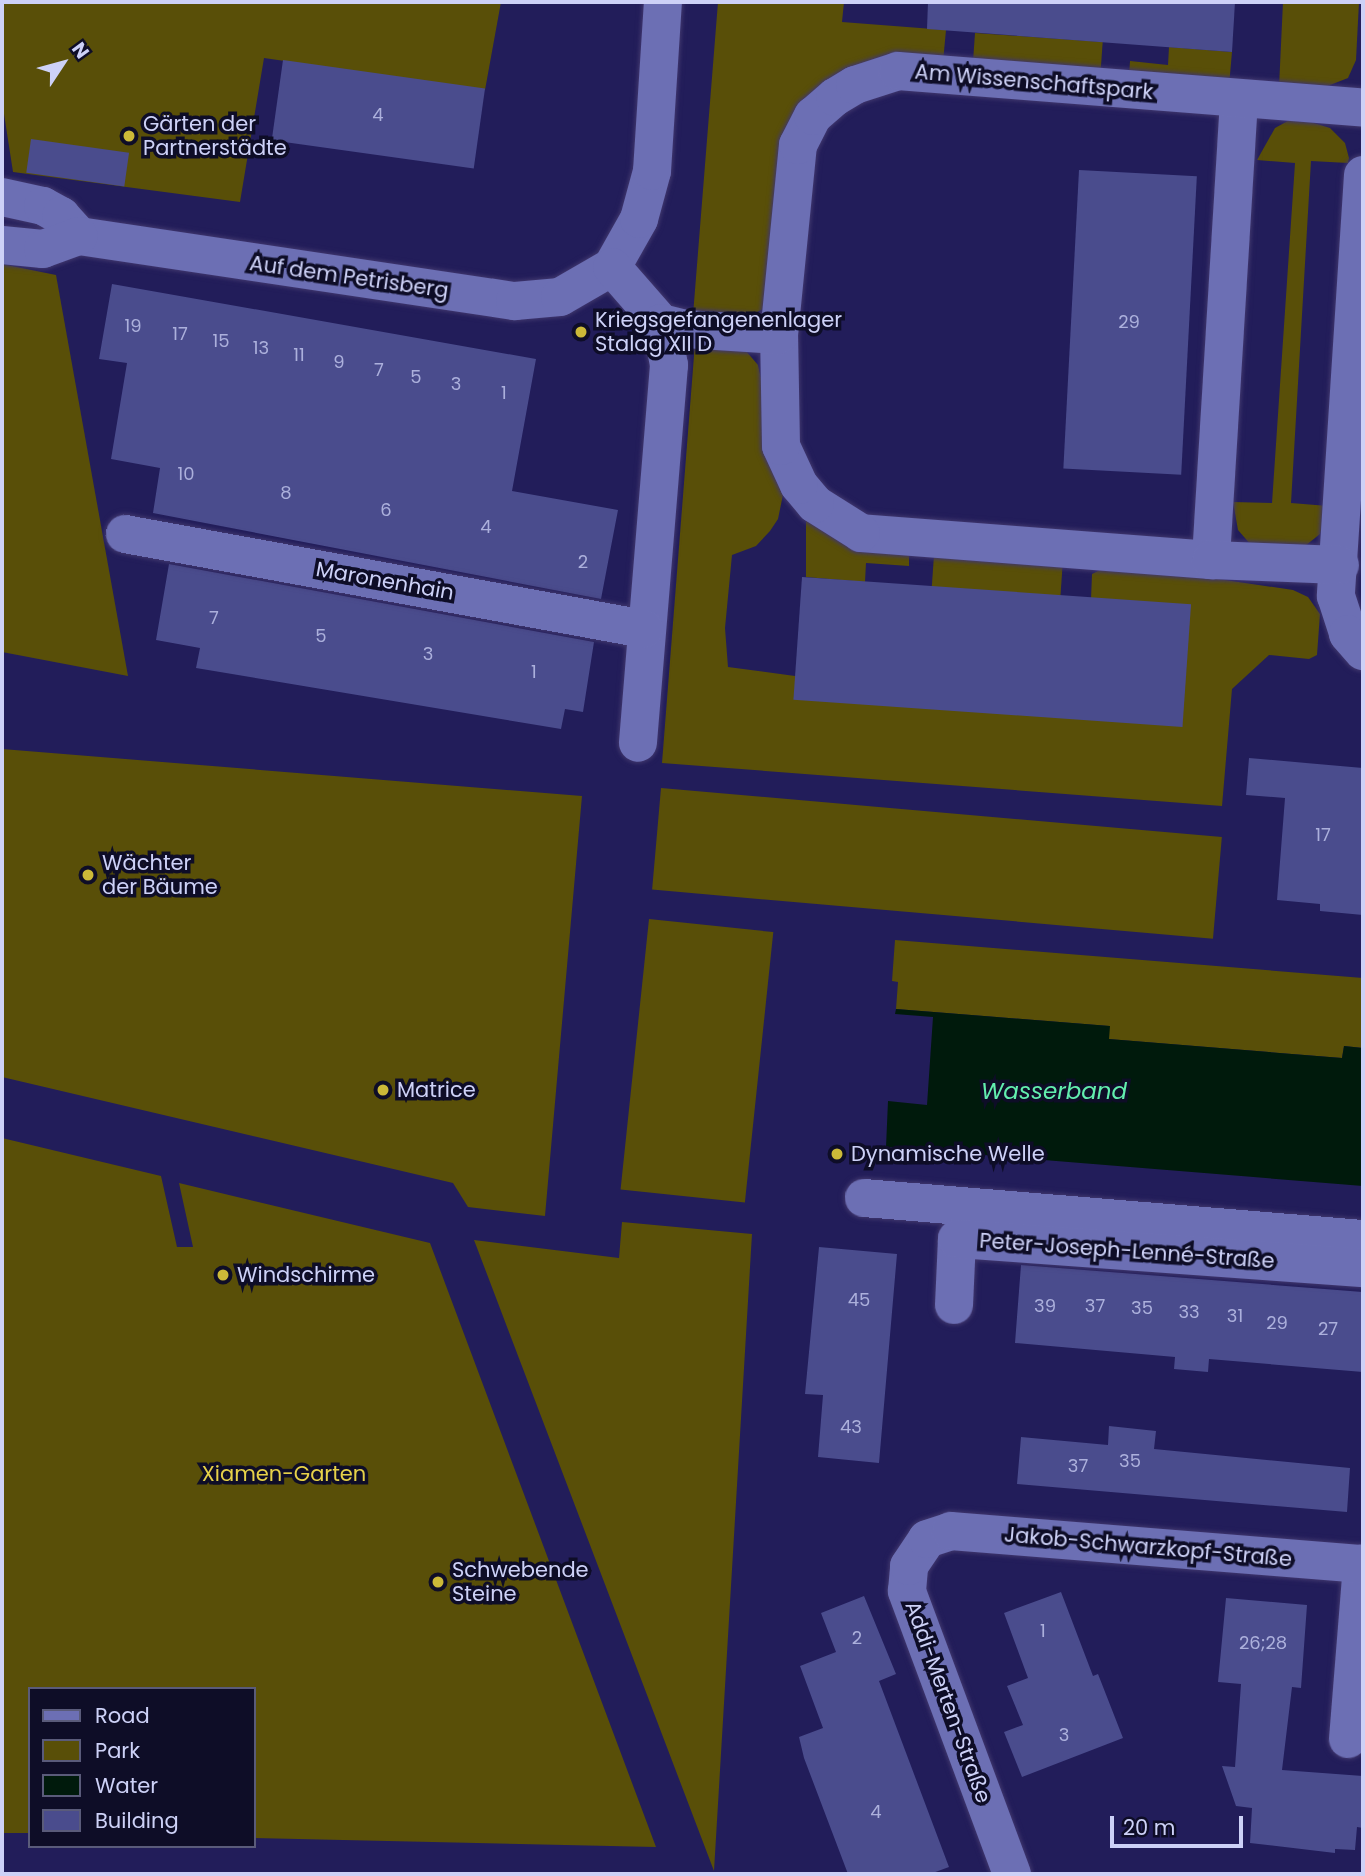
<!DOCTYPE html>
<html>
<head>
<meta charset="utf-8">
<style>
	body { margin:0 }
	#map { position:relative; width:1365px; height:1876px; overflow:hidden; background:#221d5a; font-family:Poppins,sans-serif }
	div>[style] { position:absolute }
	.green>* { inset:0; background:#594f08; transform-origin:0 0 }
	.water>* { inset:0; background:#001a0c }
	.building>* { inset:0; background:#4a4c8d; transform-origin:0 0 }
	.roads { filter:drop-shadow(0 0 2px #40376d) drop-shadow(0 0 2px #40376d) }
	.street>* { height:38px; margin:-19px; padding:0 19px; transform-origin:19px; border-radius:19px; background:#6c6fb4 }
	.dots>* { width:19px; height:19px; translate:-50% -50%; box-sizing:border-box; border:4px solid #0e0d27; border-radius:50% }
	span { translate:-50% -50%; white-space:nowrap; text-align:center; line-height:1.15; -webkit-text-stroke:7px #0e0d27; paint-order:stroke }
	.number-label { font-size:18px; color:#acb0dc }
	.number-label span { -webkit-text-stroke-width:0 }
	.street-label { font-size:21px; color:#cdd1f7 }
	.poi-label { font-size:21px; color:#cdd1f7 }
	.left { translate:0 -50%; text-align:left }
	.park-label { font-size:21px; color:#e6d149 }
	.water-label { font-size:23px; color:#62eeae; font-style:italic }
	.frame { position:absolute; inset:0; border:4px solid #cdd1f7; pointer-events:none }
	.legend { position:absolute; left:28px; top:1687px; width:228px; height:161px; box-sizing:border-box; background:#0e0d27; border:2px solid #5a5b7a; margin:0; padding:9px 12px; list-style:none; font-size:21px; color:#cdd1f7 }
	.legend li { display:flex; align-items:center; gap:14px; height:35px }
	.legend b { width:35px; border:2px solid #5a5b7a }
	.north { position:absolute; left:28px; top:28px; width:70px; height:70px; -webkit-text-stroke:5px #0e0d27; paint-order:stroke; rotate:54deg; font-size:19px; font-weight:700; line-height:28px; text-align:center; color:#cdd1f7 }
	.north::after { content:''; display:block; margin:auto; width:24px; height:32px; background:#cdd1f7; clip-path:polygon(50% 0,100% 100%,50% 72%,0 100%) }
	.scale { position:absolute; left:1110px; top:1816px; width:133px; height:32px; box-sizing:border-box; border:4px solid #cdd1f7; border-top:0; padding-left:9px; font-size:21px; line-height:24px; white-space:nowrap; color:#cdd1f7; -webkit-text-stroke:5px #0e0d27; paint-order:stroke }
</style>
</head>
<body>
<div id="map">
	<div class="green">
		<i style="clip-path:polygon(2px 2px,501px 2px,485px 90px,264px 58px,240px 202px,13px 172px,2px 101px)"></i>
		<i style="clip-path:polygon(718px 2px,844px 2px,842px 22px,946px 30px,943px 62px,831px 82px,767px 307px,745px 318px,693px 315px)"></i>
		<i style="clip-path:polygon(1283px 2px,1359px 2px,1356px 60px,1348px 78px,1320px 89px,1279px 87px)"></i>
		<i style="left:975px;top:33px;width:128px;height:31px;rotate:4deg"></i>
		<i style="clip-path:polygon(1169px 47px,1232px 52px,1229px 86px,1129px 76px,1130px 61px,1168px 65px)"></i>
		<i style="clip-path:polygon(1295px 117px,1330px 128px,1345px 143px,1349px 158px,1348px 163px,1311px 161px,1291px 503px,1328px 506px,1320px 534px,1300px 550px,1251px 545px,1238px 530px,1233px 502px,1272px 503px,1295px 163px,1257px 160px,1275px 128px)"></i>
		<i style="clip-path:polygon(2px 264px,56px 275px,128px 676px,2px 652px)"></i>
		<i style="clip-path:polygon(695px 343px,746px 351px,758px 365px,785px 485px,778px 519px,770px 531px,756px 546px,732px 555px,725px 628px,728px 667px,795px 676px,1091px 599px,1092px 574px,1100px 570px,1205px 577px,1293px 590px,1308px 597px,1320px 614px,1317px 655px,1309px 659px,1269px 655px,1232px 689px,1222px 806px,662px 763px)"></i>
		<i style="clip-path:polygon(806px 511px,909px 553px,909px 566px,866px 563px,865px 582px,806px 577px)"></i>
		<i style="left:934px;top:555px;width:129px;height:32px;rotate:4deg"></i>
		<i style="clip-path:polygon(2px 749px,582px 796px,545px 1216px,468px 1207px,453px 1183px,2px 1077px)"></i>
		<i style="left:661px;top:788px;width:563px;height:102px;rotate:5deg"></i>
		<i style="left:649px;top:919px;width:125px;height:272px;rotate:6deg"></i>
		<i style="clip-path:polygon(895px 940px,1363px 978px,1363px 1048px,1344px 1046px,1342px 1058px,1108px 1039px,1109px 1026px,896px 1009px,898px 982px,892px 981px)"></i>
		<i style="clip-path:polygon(2px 1138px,161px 1176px,177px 1247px,193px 1247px,179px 1183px,430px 1243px,656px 1847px,254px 1838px,254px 1689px,30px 1689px,30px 1833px,2px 1833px)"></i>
		<i style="clip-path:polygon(622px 1222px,752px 1234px,714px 1871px,474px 1240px,619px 1258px)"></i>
	</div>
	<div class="water">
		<i style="clip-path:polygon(896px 1009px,1110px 1026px,1109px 1039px,1342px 1058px,1344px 1046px,1363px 1048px,1363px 1186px,886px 1147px,888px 1101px,927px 1105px,933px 1017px,895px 1014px)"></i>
	</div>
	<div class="building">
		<i style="clip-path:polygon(928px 2px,1235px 2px,1232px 52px,927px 29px)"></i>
		<i style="left:283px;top:60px;width:204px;height:81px;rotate:8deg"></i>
		<i style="left:31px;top:139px;width:99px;height:34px;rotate:8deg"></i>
		<i style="left:1079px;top:170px;width:118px;height:299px;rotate:3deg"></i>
		<i style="clip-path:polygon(112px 284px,536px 359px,512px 491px,618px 510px,601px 599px,153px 513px,160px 468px,111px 459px,127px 363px,99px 359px)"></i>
		<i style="clip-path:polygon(169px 564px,594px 642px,583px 712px,565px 709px,561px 729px,196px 668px,200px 648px,156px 640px)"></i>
		<i style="left:802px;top:577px;width:390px;height:123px;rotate:4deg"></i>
		<i style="clip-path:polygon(1249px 758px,1363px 768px,1363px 915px,1320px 911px,1320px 904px,1277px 900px,1285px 798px,1246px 795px)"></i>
		<i style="clip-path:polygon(819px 1247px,897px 1254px,879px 1463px,818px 1457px,823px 1395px,805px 1394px)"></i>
		<i style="clip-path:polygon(1021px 1265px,1363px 1292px,1363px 1372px,1209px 1359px,1208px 1372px,1174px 1369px,1175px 1357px,1015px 1343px)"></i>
		<i style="clip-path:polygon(1109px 1426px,1156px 1431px,1154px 1449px,1350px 1468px,1347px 1512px,1017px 1484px,1021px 1437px,1108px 1445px)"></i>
		<i style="clip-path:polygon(1061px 1592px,1093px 1676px,1098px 1674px,1123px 1738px,1022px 1777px,1004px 1732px,1023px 1725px,1007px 1686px,1028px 1678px,1004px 1613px)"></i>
		<i style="clip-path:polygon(864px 1596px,896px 1674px,879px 1681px,949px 1867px,930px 1874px,848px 1874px,804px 1758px,799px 1737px,823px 1728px,800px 1666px,836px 1652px,821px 1613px)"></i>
		<i style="clip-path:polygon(1226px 1598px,1307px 1605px,1301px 1688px,1292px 1687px,1282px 1770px,1363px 1776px,1363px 1828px,1357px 1827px,1355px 1850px,1335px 1849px,1335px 1853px,1250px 1843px,1252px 1808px,1236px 1806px,1222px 1766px,1235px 1767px,1241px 1684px,1218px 1682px)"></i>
	</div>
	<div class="roads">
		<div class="street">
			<i style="left:1239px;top:100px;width:461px;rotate:93.5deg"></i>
			<i style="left:1211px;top:560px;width:351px;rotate:-175.6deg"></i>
			<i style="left:861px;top:533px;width:54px;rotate:-147.8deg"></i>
			<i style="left:815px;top:504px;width:25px;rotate:-130deg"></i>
			<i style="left:799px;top:485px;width:43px;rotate:-114.8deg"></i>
			<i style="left:781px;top:446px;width:111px;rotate:-91deg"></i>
			<i style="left:779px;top:335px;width:191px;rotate:-84.3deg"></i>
			<i style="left:798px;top:145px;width:33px;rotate:-63deg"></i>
			<i style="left:813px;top:116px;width:29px;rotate:-41deg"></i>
			<i style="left:835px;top:97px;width:23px;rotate:-31deg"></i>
			<i style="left:855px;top:85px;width:45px;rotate:-18deg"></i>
			<i style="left:898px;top:71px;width:466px;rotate:4.5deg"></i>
			<i style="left:1363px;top:175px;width:422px;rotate:93.7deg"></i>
			<i style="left:1336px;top:596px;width:40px;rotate:72deg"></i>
			<i style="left:1348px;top:634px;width:23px;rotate:49deg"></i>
			<i style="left:2px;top:197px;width:42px;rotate:12.4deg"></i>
			<i style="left:43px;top:206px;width:21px;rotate:29deg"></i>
			<i style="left:61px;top:216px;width:27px;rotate:48deg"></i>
			<i style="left:79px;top:236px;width:441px;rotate:8.5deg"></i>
			<i style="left:515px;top:301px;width:45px;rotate:-5.1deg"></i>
			<i style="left:560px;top:297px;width:60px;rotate:-30deg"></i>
			<i style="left:612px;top:267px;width:55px;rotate:-60.6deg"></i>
			<i style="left:639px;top:219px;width:50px;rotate:-74.8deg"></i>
			<i style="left:652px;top:171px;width:169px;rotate:-86.3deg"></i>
			<i style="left:2px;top:245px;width:41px;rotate:5.6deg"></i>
			<i style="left:43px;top:249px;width:38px;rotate:-20deg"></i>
			<i style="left:612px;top:267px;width:74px;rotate:48.8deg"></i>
			<i style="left:661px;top:323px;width:43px;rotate:79.2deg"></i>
			<i style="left:669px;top:365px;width:379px;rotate:94.7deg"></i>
			<i style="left:661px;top:323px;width:25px;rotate:14deg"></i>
			<i style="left:685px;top:329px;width:94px;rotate:3.7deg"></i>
			<i style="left:125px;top:534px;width:528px;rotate:10.37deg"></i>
			<i style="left:1211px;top:560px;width:129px;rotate:2.2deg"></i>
			<i style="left:864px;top:1198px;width:501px;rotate:4.7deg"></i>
			<i style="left:954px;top:1305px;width:66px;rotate:-87.4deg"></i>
			<i style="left:957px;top:1239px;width:407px;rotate:4.1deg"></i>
			<i style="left:1348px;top:1739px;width:176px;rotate:-85.4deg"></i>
			<i style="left:1012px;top:1874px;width:302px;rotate:-110.4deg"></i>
			<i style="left:907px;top:1591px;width:25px;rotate:-85deg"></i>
			<i style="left:909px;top:1566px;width:32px;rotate:-56deg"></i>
			<i style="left:927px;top:1539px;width:25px;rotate:-18deg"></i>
			<i style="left:951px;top:1531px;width:413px;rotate:4.6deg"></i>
		</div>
	</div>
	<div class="dots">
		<i style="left:129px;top:136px;background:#ccb938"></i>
		<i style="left:581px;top:332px;background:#ccb938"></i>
		<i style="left:88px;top:875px;background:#ccb938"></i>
		<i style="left:383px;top:1090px;background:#ccb938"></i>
		<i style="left:837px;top:1154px;background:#ccb938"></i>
		<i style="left:223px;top:1275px;background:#ccb938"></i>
		<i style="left:438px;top:1582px;background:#ccb938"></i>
	</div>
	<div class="number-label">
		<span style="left:378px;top:115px">4</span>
		<span style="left:1129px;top:322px">29</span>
		<span style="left:133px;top:326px">19</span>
		<span style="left:180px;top:334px">17</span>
		<span style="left:221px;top:341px">15</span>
		<span style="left:261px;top:348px">13</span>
		<span style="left:299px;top:355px">11</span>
		<span style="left:339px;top:362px">9</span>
		<span style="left:379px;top:370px">7</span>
		<span style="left:416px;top:377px">5</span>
		<span style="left:456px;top:384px">3</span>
		<span style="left:504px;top:393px">1</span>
		<span style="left:186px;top:474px">10</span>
		<span style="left:286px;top:493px">8</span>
		<span style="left:386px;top:510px">6</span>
		<span style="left:486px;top:527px">4</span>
		<span style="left:583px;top:562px">2</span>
		<span style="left:214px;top:618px">7</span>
		<span style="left:321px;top:636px">5</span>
		<span style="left:428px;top:654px">3</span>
		<span style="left:534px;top:672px">1</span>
		<span style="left:1323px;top:835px">17</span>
		<span style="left:859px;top:1300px">45</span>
		<span style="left:1045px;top:1306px">39</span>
		<span style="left:1095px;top:1306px">37</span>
		<span style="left:1142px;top:1308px">35</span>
		<span style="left:1189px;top:1312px">33</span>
		<span style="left:1235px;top:1316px">31</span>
		<span style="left:1277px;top:1323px">29</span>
		<span style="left:1328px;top:1329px">27</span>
		<span style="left:851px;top:1427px">43</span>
		<span style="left:1130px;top:1461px">35</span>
		<span style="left:1078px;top:1466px">37</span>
		<span style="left:1043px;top:1631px">1</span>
		<span style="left:857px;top:1638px">2</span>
		<span style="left:1263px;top:1643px">26;28</span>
		<span style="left:1064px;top:1735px">3</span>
		<span style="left:876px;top:1812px">4</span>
	</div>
	<div class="street-label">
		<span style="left:1034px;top:82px;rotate:5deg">Am Wissenschaftspark</span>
		<span style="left:349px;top:277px;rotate:8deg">Auf dem Petrisberg</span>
		<span style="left:385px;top:581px;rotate:10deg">Maronenhain</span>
		<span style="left:1127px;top:1251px;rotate:4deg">Peter-Joseph-Lenné-Straße</span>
		<span style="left:1148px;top:1547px;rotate:5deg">Jakob-Schwarzkopf-Straße</span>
		<span style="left:948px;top:1702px;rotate:70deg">Addi-Merten-Straße</span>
	</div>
	<div class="poi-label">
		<span class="left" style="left:143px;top:136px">Gärten der<br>Partnerstädte</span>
		<span class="left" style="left:595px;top:332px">Kriegsgefangenenlager<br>Stalag XII D</span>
		<span class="left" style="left:102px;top:875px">Wächter<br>der Bäume</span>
		<span class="left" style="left:397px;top:1090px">Matrice</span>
		<span class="left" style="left:851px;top:1154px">Dynamische Welle</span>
		<span class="left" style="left:237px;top:1275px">Windschirme</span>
		<span class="left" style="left:452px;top:1582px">Schwebende<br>Steine</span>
	</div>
	<div class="park-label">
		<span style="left:284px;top:1474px">Xiamen-Garten</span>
	</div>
	<div class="water-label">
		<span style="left:1054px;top:1091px">Wasserband</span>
	</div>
	<div class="frame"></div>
	<ul class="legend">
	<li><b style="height:9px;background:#6c6fb4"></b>Road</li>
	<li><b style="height:19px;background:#594f08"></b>Park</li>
	<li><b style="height:19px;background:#001a0c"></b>Water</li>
	<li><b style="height:19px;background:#4a4c8d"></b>Building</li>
	</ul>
	<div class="north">N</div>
	<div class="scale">20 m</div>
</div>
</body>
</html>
